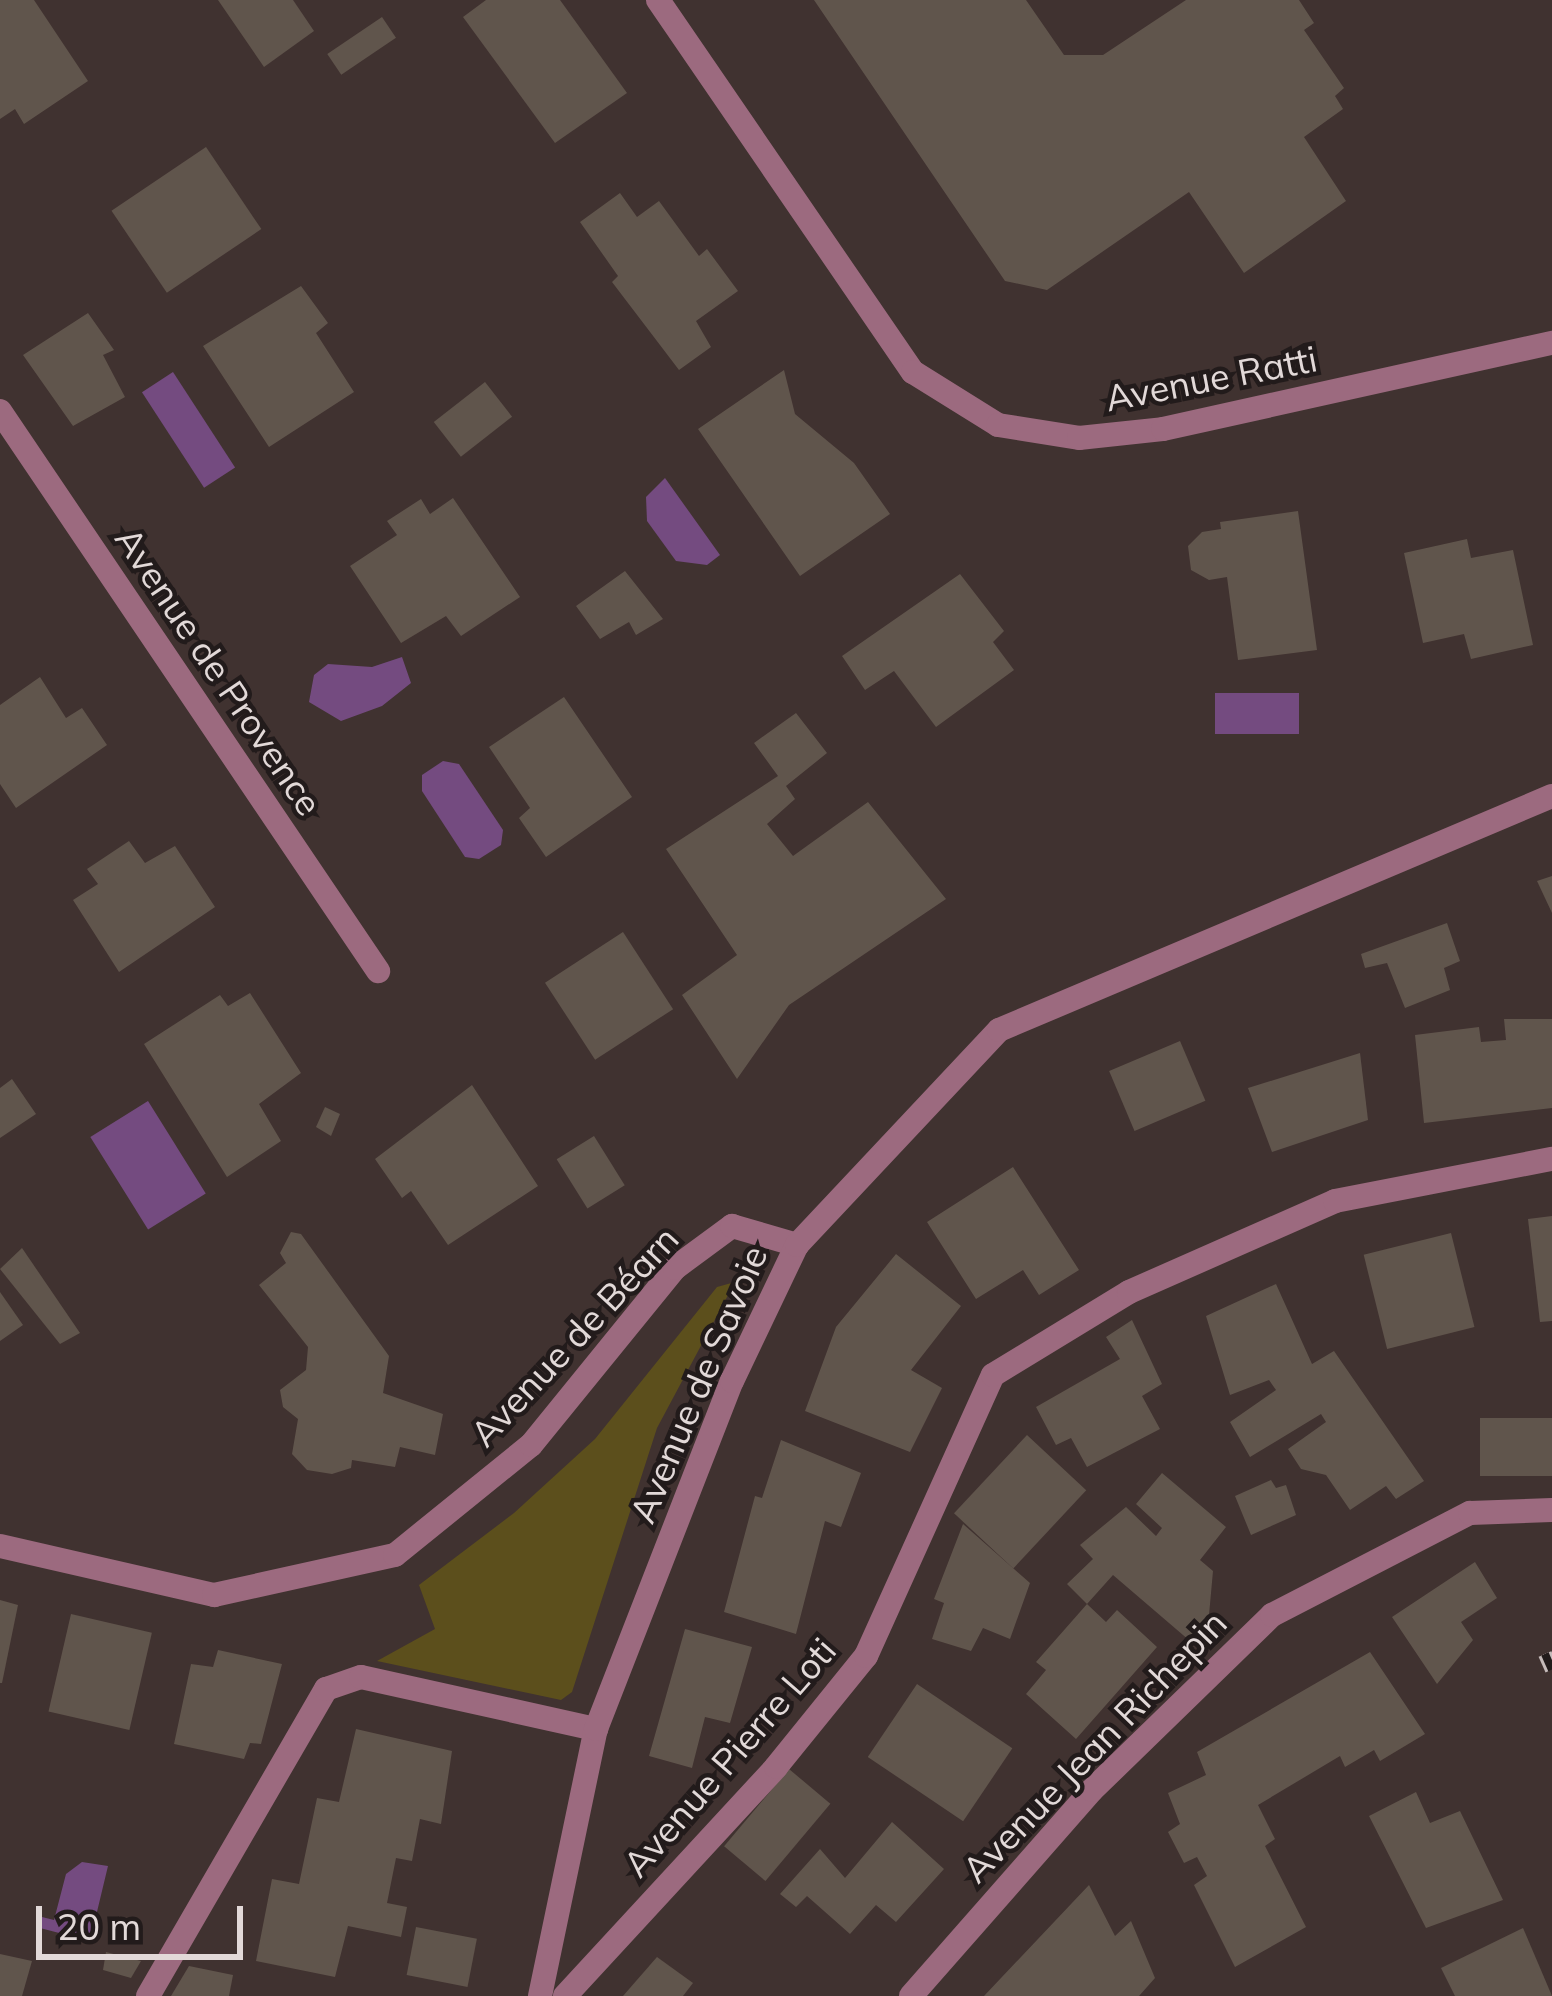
<!DOCTYPE html>
<html>
<head>
<meta charset="utf-8">
<style>
	body { margin:0 }
	#map { position:relative; width:1552px; height:1996px; overflow:hidden; background:#403230; font-family:Mulish,sans-serif }
	div>[style] { position:absolute }
	.green>* { inset:0; background:#5c4f1c }
	.water>* { inset:0; background:#744b80; transform-origin:0 0 }
	.building>* { inset:0; background:#60554c; transform-origin:0 0 }
	.street>* { height:24px; margin:-12px; padding:0 12px; transform-origin:12px; border-radius:12px; background:#9c6a7f }
	.rail>* { height:14px; margin-top:-7px; transform-origin:0; background:repeating-linear-gradient(90deg,#221b1b 0 27px,#c5bbba 0 54px); box-sizing:border-box; border-block:3px solid #c5bbba }
	span { translate:-50% -50%; white-space:nowrap; text-align:center; line-height:1.15; -webkit-text-stroke:9px #221b1b; paint-order:stroke }
	.street-label { font-size:36px; color:#e2d9d8 }
	.scale { position:absolute; left:36px; top:1906px; width:207px; height:54px; box-sizing:border-box; border:6px solid #e2d9d8; border-top:0; padding-left:15px; font-size:36px; line-height:42px; white-space:nowrap; color:#e2d9d8; -webkit-text-stroke:9px #221b1b; paint-order:stroke }
</style>
</head>
<body>
<div id="map">
	<div class="green">
		<i style="clip-path:polygon(735px 1282px,657px 1428px,572px 1692px,561px 1700px,377px 1661px,435px 1629px,419px 1585px,514px 1513px,595px 1439px,717px 1287px)"></i>
	</div>
	<div class="water">
		<i style="left:173px;top:372px;width:114px;height:37px;rotate:57deg"></i>
		<i style="clip-path:polygon(665px 478px,720px 555px,707px 565px,676px 561px,647px 521px,646px 497px)"></i>
		<i style="clip-path:polygon(402px 657px,411px 683px,382px 706px,341px 721px,309px 702px,314px 675px,328px 664px,372px 667px)"></i>
		<i style="left:1299px;top:693px;width:41px;height:84px;rotate:90deg"></i>
		<i style="clip-path:polygon(443px 761px,459px 764px,503px 830px,501px 845px,479px 859px,465px 857px,422px 791px,422px 775px)"></i>
		<i style="left:148px;top:1101px;width:109px;height:68px;rotate:58deg"></i>
		<i style="clip-path:polygon(82px 1862px,108px 1866px,90px 1941px,40px 1928px,42px 1917px,54px 1920px,66px 1874px)"></i>
	</div>
	<div class="building">
		<i style="clip-path:polygon(0 0,34px 0,88px 81px,24px 124px,15px 109px,0 119px)"></i>
		<i style="clip-path:polygon(218px 0,293px 0,314px 31px,264px 67px)"></i>
		<i style="clip-path:polygon(486px 0,560px 0,627px 93px,555px 143px,463px 17px)"></i>
		<i style="clip-path:polygon(814px 0,1026px 0,1064px 55px,1103px 55px,1186px 0,1299px 0,1314px 23px,1304px 30px,1344px 88px,1335px 96px,1343px 109px,1304px 137px,1346px 201px,1244px 273px,1189px 192px,1047px 290px,1005px 281px)"></i>
		<i style="left:382px;top:17px;width:25px;height:66px;rotate:56deg"></i>
		<i style="left:206px;top:147px;width:99px;height:114px;rotate:56deg"></i>
		<i style="clip-path:polygon(620px 193px,637px 217px,659px 201px,699px 256px,707px 249px,738px 291px,696px 321px,711px 347px,679px 370px,612px 282px,618px 276px,580px 222px)"></i>
		<i style="clip-path:polygon(301px 286px,328px 323px,316px 333px,354px 392px,269px 447px,203px 346px)"></i>
		<i style="clip-path:polygon(88px 313px,114px 350px,103px 355px,125px 397px,73px 426px,23px 355px)"></i>
		<i style="clip-path:polygon(784px 370px,795px 414px,854px 463px,890px 514px,800px 576px,698px 429px)"></i>
		<i style="left:485px;top:382px;width:44px;height:65px;rotate:52deg"></i>
		<i style="clip-path:polygon(453px 498px,520px 597px,461px 636px,446px 616px,401px 643px,350px 566px,397px 535px,387px 521px,421px 499px,430px 514px)"></i>
		<i style="clip-path:polygon(1298px 511px,1317px 650px,1238px 660px,1227px 577px,1209px 580px,1191px 570px,1188px 546px,1202px 532px,1221px 529px,1220px 522px)"></i>
		<i style="clip-path:polygon(1467px 539px,1471px 558px,1513px 550px,1533px 645px,1471px 659px,1464px 634px,1423px 643px,1404px 553px)"></i>
		<i style="clip-path:polygon(625px 571px,663px 619px,636px 635px,629px 622px,600px 639px,576px 606px)"></i>
		<i style="clip-path:polygon(960px 574px,1004px 631px,993px 642px,1014px 670px,936px 727px,894px 671px,865px 690px,842px 656px)"></i>
		<i style="clip-path:polygon(40px 677px,66px 718px,82px 708px,107px 745px,16px 808px,0 784px,0 705px)"></i>
		<i style="clip-path:polygon(564px 697px,632px 797px,546px 857px,519px 818px,530px 808px,489px 747px)"></i>
		<i style="clip-path:polygon(796px 713px,827px 753px,786px 786px,795px 799px,767px 824px,793px 856px,868px 802px,946px 899px,789px 1005px,737px 1079px,682px 995px,737px 955px,666px 849px,778px 776px,754px 743px)"></i>
		<i style="clip-path:polygon(129px 841px,145px 863px,175px 846px,215px 907px,119px 972px,73px 900px,98px 884px,87px 869px)"></i>
		<i style="clip-path:polygon(1552px 876px,1552px 913px,1537px 881px)"></i>
		<i style="clip-path:polygon(1447px 923px,1460px 961px,1444px 968px,1450px 990px,1405px 1008px,1387px 963px,1365px 968px,1361px 954px)"></i>
		<i style="left:623px;top:932px;width:92px;height:93px;rotate:57deg"></i>
		<i style="clip-path:polygon(250px 993px,301px 1073px,259px 1104px,281px 1141px,227px 1177px,144px 1044px,220px 995px,228px 1006px)"></i>
		<i style="clip-path:polygon(1504px 1019px,1552px 1019px,1552px 1108px,1424px 1123px,1415px 1035px,1479px 1027px,1481px 1042px,1506px 1040px)"></i>
		<i style="left:1180px;top:1041px;width:65px;height:77px;rotate:67deg"></i>
		<i style="clip-path:polygon(1360px 1053px,1368px 1120px,1272px 1152px,1248px 1088px)"></i>
		<i style="clip-path:polygon(12px 1079px,36px 1114px,0 1138px,0 1088px)"></i>
		<i style="clip-path:polygon(472px 1085px,538px 1186px,448px 1245px,411px 1191px,402px 1198px,375px 1159px)"></i>
		<i style="clip-path:polygon(325px 1107px,340px 1114px,331px 1136px,316px 1127px)"></i>
		<i style="left:594px;top:1136px;width:58px;height:44px;rotate:58deg"></i>
		<i style="clip-path:polygon(1013px 1167px,1079px 1270px,1039px 1295px,1023px 1270px,976px 1299px,927px 1222px)"></i>
		<i style="clip-path:polygon(1552px 1216px,1552px 1321px,1540px 1322px,1528px 1219px)"></i>
		<i style="clip-path:polygon(291px 1232px,301px 1234px,389px 1356px,383px 1393px,443px 1414px,435px 1455px,400px 1447px,395px 1467px,352px 1460px,351px 1468px,332px 1474px,307px 1470px,292px 1454px,298px 1419px,283px 1407px,280px 1390px,306px 1370px,308px 1347px,259px 1285px,286px 1263px,280px 1253px)"></i>
		<i style="left:1451px;top:1233px;width:97px;height:90px;rotate:76deg"></i>
		<i style="clip-path:polygon(22px 1248px,80px 1333px,60px 1344px,0 1269px)"></i>
		<i style="clip-path:polygon(896px 1254px,961px 1306px,911px 1370px,942px 1388px,910px 1452px,805px 1411px,836px 1327px)"></i>
		<i style="clip-path:polygon(1276px 1284px,1312px 1364px,1334px 1351px,1424px 1481px,1396px 1499px,1386px 1486px,1350px 1510px,1326px 1475px,1301px 1469px,1288px 1449px,1326px 1422px,1321px 1414px,1250px 1457px,1230px 1422px,1276px 1390px,1269px 1380px,1230px 1395px,1206px 1316px)"></i>
		<i style="clip-path:polygon(0 1292px,23px 1325px,0 1341px)"></i>
		<i style="clip-path:polygon(1132px 1320px,1162px 1384px,1142px 1396px,1160px 1429px,1087px 1467px,1071px 1438px,1056px 1445px,1036px 1407px,1120px 1359px,1106px 1337px)"></i>
		<i style="left:1552px;top:1418px;width:58px;height:72px;rotate:90deg"></i>
		<i style="left:1027px;top:1435px;width:81px;height:107px;rotate:43deg"></i>
		<i style="clip-path:polygon(781px 1440px,861px 1473px,841px 1527px,825px 1521px,796px 1634px,724px 1612px,755px 1496px,762px 1498px)"></i>
		<i style="clip-path:polygon(1162px 1473px,1226px 1527px,1200px 1560px,1213px 1571px,1209px 1615px,1190px 1641px,1113px 1575px,1087px 1604px,1106px 1622px,1117px 1610px,1157px 1647px,1076px 1739px,1026px 1694px,1046px 1670px,1036px 1662px,1087px 1604px,1067px 1584px,1093px 1559px,1080px 1545px,1126px 1507px,1156px 1536px,1162px 1528px,1136px 1504px)"></i>
		<i style="clip-path:polygon(1271px 1480px,1276px 1488px,1286px 1485px,1296px 1515px,1251px 1535px,1235px 1496px)"></i>
		<i style="clip-path:polygon(963px 1524px,1030px 1583px,1010px 1639px,983px 1628px,971px 1651px,932px 1639px,944px 1603px,934px 1599px)"></i>
		<i style="clip-path:polygon(1475px 1562px,1497px 1598px,1461px 1622px,1473px 1640px,1437px 1684px,1392px 1617px)"></i>
		<i style="clip-path:polygon(0 1600px,18px 1605px,2px 1683px,0 1683px)"></i>
		<i style="left:71px;top:1614px;width:83px;height:100px;rotate:13deg"></i>
		<i style="clip-path:polygon(685px 1629px,752px 1647px,730px 1723px,705px 1717px,692px 1768px,649px 1756px)"></i>
		<i style="clip-path:polygon(218px 1650px,282px 1664px,261px 1744px,250px 1743px,244px 1759px,174px 1744px,191px 1664px,213px 1667px)"></i>
		<i style="clip-path:polygon(1370px 1652px,1425px 1734px,1380px 1761px,1374px 1750px,1345px 1767px,1340px 1756px,1258px 1805px,1275px 1839px,1265px 1846px,1306px 1927px,1235px 1967px,1194px 1885px,1207px 1876px,1197px 1857px,1184px 1863px,1168px 1832px,1180px 1824px,1168px 1793px,1206px 1775px,1197px 1752px)"></i>
		<i style="left:917px;top:1684px;width:115px;height:88px;rotate:34deg"></i>
		<i style="clip-path:polygon(356px 1729px,452px 1751px,441px 1824px,420px 1819px,412px 1861px,396px 1858px,387px 1903px,407px 1907px,401px 1937px,348px 1926px,335px 1977px,256px 1961px,272px 1879px,299px 1884px,317px 1798px,339px 1802px)"></i>
		<i style="left:789px;top:1769px;width:54px;height:101px;rotate:40deg"></i>
		<i style="clip-path:polygon(1416px 1792px,1430px 1823px,1460px 1811px,1503px 1900px,1426px 1928px,1369px 1816px)"></i>
		<i style="clip-path:polygon(892px 1822px,944px 1869px,896px 1922px,876px 1905px,850px 1934px,807px 1896px,796px 1907px,780px 1894px,820px 1849px,845px 1878px)"></i>
		<i style="clip-path:polygon(1089px 1885px,1115px 1936px,1131px 1921px,1155px 1978px,1139px 1996px,984px 1996px)"></i>
		<i style="left:416px;top:1927px;width:62px;height:49px;rotate:11deg"></i>
		<i style="clip-path:polygon(1523px 1928px,1552px 1996px,1455px 1996px,1441px 1968px)"></i>
		<i style="clip-path:polygon(106px 1952px,141px 1961px,131px 1978px,103px 1970px)"></i>
		<i style="clip-path:polygon(0 1954px,32px 1961px,22px 1996px,0 1996px)"></i>
		<i style="clip-path:polygon(657px 1957px,693px 1983px,683px 1996px,623px 1996px)"></i>
		<i style="clip-path:polygon(189px 1966px,233px 1975px,229px 1996px,171px 1996px)"></i>
	</div>
	<div class="street">
		<i style="left:658px;top:0;width:451px;rotate:55.6deg"></i>
		<i style="left:913px;top:372px;width:100px;rotate:31.9deg"></i>
		<i style="left:998px;top:425px;width:82px;rotate:9.1deg"></i>
		<i style="left:1079px;top:438px;width:84px;rotate:-6.1deg"></i>
		<i style="left:1163px;top:429px;width:398px;rotate:-12.5deg"></i>
		<i style="left:0;top:411px;width:676px;rotate:55.98deg"></i>
		<i style="left:0;top:1546px;width:220px;rotate:12.9deg"></i>
		<i style="left:214px;top:1595px;width:185px;rotate:-12.5deg"></i>
		<i style="left:395px;top:1555px;width:175px;rotate:-39deg"></i>
		<i style="left:531px;top:1445px;width:228px;rotate:-50.9deg"></i>
		<i style="left:675px;top:1268px;width:71px;rotate:-36.4deg"></i>
		<i style="left:732px;top:1226px;width:68px;rotate:16.3deg"></i>
		<i style="left:148px;top:1996px;width:355px;rotate:-59.9deg"></i>
		<i style="left:326px;top:1689px;width:37px;rotate:-19deg"></i>
		<i style="left:361px;top:1677px;width:241px;rotate:12.5deg"></i>
		<i style="left:540px;top:1996px;width:273px;rotate:-78.2deg"></i>
		<i style="left:596px;top:1729px;width:374px;rotate:-68.7deg"></i>
		<i style="left:732px;top:1381px;width:151px;rotate:-64.5deg"></i>
		<i style="left:797px;top:1245px;width:295px;rotate:-46.8deg"></i>
		<i style="left:999px;top:1030px;width:600px;rotate:-22.94deg"></i>
		<i style="left:565px;top:1996px;width:311px;rotate:-47.3deg"></i>
		<i style="left:776px;top:1767px;width:143px;rotate:-51deg"></i>
		<i style="left:866px;top:1656px;width:308px;rotate:-65.7deg"></i>
		<i style="left:993px;top:1375px;width:159px;rotate:-31.4deg"></i>
		<i style="left:1129px;top:1292px;width:225px;rotate:-23.8deg"></i>
		<i style="left:1335px;top:1201px;width:221px;rotate:-11deg"></i>
		<i style="left:911px;top:1996px;width:274px;rotate:-48.7deg"></i>
		<i style="left:1092px;top:1790px;width:251px;rotate:-44.2deg"></i>
		<i style="left:1272px;top:1615px;width:223px;rotate:-27.3deg"></i>
		<i style="left:1470px;top:1513px;width:82px;rotate:-2.1deg"></i>
	</div>
	<div class="rail">
		<i style="left:1545px;top:1654px;width:17px;rotate:66deg"></i>
	</div>
	<div class="street-label">
		<span style="left:1211px;top:378px;rotate:-11deg">Avenue Ratti</span>
		<span style="left:219px;top:671px;rotate:56deg">Avenue de Provence</span>
		<span style="left:574px;top:1336px;rotate:-47deg">Avenue de Béarn</span>
		<span style="left:698px;top:1384px;rotate:-67deg">Avenue de Savoie</span>
		<span style="left:1094px;top:1746px;rotate:-46deg">Avenue Jean Richepin</span>
		<span style="left:729px;top:1757px;rotate:-49deg">Avenue Pierre Loti</span>
	</div>
	<div class="scale">20 m</div>
</div>
</body>
</html>
